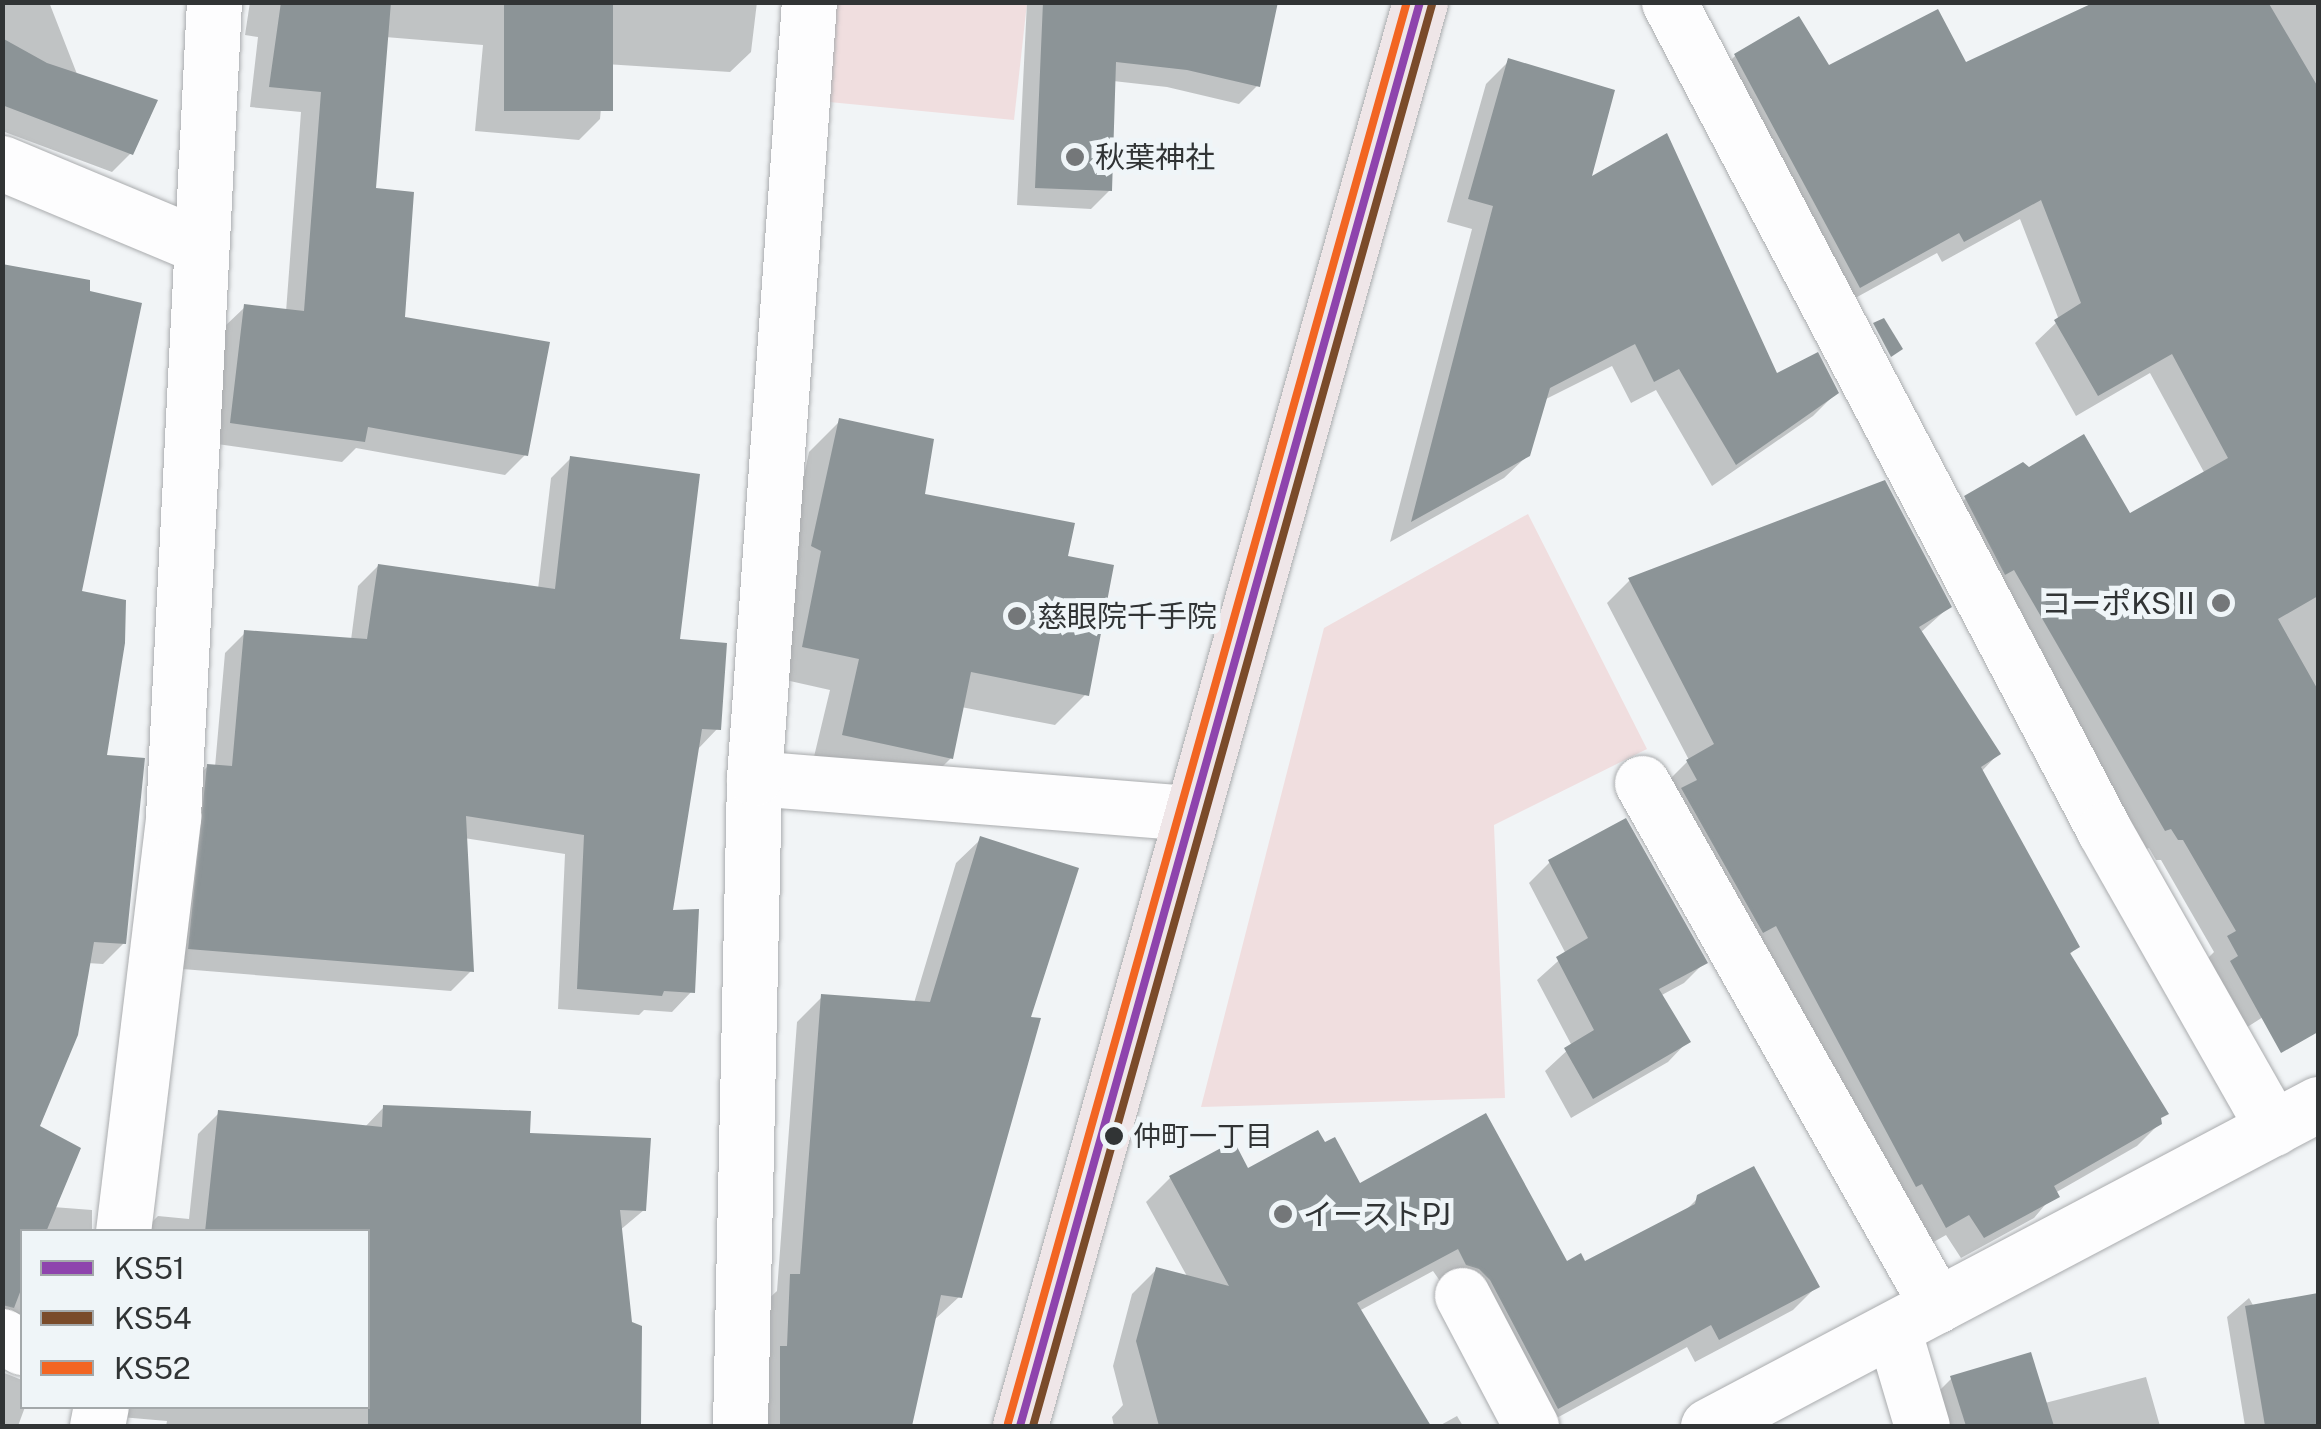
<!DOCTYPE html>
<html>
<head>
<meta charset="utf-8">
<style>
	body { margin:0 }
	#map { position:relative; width:2321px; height:1429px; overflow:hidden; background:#f1f4f6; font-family:"Public Sans","Noto Sans JP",sans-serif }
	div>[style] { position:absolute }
	.green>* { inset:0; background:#f0dedf }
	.shadow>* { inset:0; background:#0003 }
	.building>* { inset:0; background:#8c9497; transform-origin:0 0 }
	.roads { filter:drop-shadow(0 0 2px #aaacae) drop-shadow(0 0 2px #aaacae) }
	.minor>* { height:55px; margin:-27.5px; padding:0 27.5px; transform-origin:27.5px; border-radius:27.5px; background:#fdfdfe }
	.major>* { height:55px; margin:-27.5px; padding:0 27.5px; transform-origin:27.5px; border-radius:27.5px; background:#efe6e8 }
	.bus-1>* { height:8px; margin:-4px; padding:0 4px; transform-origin:4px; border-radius:4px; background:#8e44ad }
	.bus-2>* { height:8px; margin:-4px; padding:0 4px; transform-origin:4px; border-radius:4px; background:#7a4b2a }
	.bus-3>* { height:8px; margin:-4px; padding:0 4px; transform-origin:4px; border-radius:4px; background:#f26522 }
	.dots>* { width:28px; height:28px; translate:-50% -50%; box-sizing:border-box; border:5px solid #eff5f8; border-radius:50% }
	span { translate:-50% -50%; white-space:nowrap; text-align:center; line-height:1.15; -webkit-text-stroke:10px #eff5f8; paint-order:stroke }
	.bus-label { font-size:28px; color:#313435 }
	.left { translate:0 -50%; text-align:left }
	.poi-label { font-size:30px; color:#313435 }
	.right { translate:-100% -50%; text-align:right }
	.frame { position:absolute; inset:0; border:5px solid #313435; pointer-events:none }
	.legend { position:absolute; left:20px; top:1229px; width:350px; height:180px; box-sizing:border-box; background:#eff5f8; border:2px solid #a3a8aa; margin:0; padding:12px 18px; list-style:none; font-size:30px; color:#313435 }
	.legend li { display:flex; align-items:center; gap:20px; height:50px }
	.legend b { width:50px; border:2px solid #a3a8aa }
</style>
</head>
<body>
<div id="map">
	<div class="green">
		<i style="clip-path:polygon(827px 3px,1027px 3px,1014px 120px,819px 101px)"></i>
		<i style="clip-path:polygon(1528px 514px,1647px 749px,1494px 825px,1505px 1098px,1201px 1107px,1324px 628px)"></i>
	</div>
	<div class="shadow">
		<i style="clip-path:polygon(2px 2px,49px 2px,77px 74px,131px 153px,112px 172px,2px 131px)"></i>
		<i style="clip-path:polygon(250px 2px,757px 2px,751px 52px,730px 72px,605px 64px,600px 119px,579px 140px,475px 131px,483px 45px,385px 37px,373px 191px,402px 319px,526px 454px,505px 475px,356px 448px,342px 462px,210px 443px,224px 327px,245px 307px,286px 312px,301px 112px,250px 107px,258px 37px,245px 35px)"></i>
		<i style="clip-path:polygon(1027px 2px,1259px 2px,1258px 85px,1239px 104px,1167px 87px,1113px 81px,1110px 190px,1091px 209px,1017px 205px)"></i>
		<i style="clip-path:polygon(2101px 2px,2318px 2px,2318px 894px,2292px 908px,2318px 975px,2299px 994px,2238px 1033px,2207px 959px,2214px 952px,2161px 860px,2156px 860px,2149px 848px,2144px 850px,1944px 520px,1966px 498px,2129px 516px,2205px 474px,2150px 373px,2076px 416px,2035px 343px,2059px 320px,2020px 219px,1942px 262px,1937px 253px,1839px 307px,1714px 77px,1735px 56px,1828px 68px,1965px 66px)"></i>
		<i style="clip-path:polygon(1509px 61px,1588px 181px,1776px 377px,1836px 393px,1813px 416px,1712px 486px,1656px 390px,1631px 403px,1612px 366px,1544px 400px,1528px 455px,1504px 478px,1390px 542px,1472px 229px,1447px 222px,1486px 84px)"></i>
		<i style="clip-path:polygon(2px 266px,79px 593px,104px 757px,124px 943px,103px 964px,87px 963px,37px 1127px,53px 1207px,92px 1210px,92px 1232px,22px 1232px,22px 1346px,2px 1334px)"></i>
		<i style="clip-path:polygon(840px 421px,922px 496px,1086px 694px,1055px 725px,961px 707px,951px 758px,920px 789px,812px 765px,830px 690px,772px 677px,782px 577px,809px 452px)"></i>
		<i style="clip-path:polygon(571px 458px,677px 642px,718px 728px,698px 749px,670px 912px,692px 991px,672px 1012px,644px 1010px,639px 1015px,558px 1009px,565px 854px,464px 838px,471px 971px,451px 991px,170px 968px,188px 786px,208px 766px,215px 767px,225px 653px,245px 633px,351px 640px,358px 586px,378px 566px,538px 589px,551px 478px)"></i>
		<i style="clip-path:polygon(1884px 483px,1949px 607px,1920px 633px,1998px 754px,1981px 772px,2077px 947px,2069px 955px,2160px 1123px,2137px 1146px,2055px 1193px,2034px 1218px,1961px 1258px,1946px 1235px,1923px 1248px,1665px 784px,1689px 760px,1607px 603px,1629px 581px)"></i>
		<i style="clip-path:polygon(981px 839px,1028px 1019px,959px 1297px,933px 1321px,909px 1426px,756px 1426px,766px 1301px,777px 1291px,797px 1022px,822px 997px,914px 1003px,956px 863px)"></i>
		<i style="clip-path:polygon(1550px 862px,1705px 962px,1684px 983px,1660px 996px,1688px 1041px,1668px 1062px,1571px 1118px,1545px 1071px,1572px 1046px,1537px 980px,1566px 954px,1529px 883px)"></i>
		<i style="clip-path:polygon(384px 1107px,527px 1135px,644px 1210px,619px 1231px,630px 1324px,640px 1327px,638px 1426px,166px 1426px,167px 1421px,109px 1416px,103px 1406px,368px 1406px,368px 1232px,142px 1232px,158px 1216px,189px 1219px,198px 1134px,219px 1113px,364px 1128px)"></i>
		<i style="clip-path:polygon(1247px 1172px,1359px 1186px,1566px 1265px,1584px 1265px,1682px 1214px,1699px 1197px,1817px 1286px,1793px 1310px,1695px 1362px,1687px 1347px,1542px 1426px,1433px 1271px,1359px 1311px,1428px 1426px,1114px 1426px,1112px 1417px,1123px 1405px,1113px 1366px,1132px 1294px,1156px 1270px,1188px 1278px,1146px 1202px,1170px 1178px)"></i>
		<i style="clip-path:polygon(2318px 1296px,2318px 1426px,2245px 1426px,2227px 1317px,2249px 1298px,2254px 1307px)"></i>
		<i style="clip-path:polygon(2px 1372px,22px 1380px,22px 1406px,56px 1406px,25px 1407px,18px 1426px,2px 1426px)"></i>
		<i style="clip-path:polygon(2146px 1377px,2160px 1426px,1943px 1426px,1934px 1396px,1952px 1378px,2045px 1403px)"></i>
		<i style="clip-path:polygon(1457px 1416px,1463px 1426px,1439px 1426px)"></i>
	</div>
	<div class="building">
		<i style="clip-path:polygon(281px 2px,391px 2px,376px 188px,414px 192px,405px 317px,550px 342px,528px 456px,368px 427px,365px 442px,230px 423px,244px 304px,304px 311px,321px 92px,269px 87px)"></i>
		<i style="left:504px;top:2px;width:109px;height:109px"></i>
		<i style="clip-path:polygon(1043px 2px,1278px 2px,1260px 87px,1187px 70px,1116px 62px,1112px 191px,1035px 188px)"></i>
		<i style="clip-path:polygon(2095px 2px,2268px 2px,2318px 87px,2318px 596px,2278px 619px,2318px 690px,2318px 1032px,2281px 1053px,2230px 961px,2238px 956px,2227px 936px,2236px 931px,2183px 840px,2178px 840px,2171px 829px,2165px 831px,2014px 570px,2005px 575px,1964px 496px,2023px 462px,2029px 467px,2084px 434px,2130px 513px,2228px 458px,2172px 354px,2098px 396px,2054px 320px,2081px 303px,2041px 200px,1964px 242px,1959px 233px,1860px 288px,1734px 54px,1799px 16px,1829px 65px,1938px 9px,1966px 62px)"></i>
		<i style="clip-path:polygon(2px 38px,47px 63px,158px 100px,133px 155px,2px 105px)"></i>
		<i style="clip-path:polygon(1508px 58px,1615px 90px,1592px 176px,1667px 133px,1777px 373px,1818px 352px,1839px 393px,1736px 465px,1679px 369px,1654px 382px,1635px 344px,1550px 388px,1530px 456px,1411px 522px,1493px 206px,1468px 199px)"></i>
		<i style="clip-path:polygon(2px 264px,90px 280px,90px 291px,142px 303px,82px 591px,126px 600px,125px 643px,107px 755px,145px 758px,126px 944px,94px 942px,78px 1035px,40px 1126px,81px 1148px,46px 1232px,22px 1232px,22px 1287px,14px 1308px,2px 1305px)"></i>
		<i style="clip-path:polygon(1884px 318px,1903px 349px,1891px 357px,1873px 323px)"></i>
		<i style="clip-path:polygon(839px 418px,934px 439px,925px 494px,1075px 523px,1068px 556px,1114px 565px,1089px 696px,971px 672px,953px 759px,842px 735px,859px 659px,802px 647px,821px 551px,811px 546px)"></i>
		<i style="clip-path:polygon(570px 456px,700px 474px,680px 639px,727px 643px,721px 730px,702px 729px,673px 910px,699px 909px,695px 993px,664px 991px,662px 996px,577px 989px,584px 835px,466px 816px,474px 972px,188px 949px,207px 764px,232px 766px,244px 630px,367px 639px,378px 564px,555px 589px)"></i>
		<i style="clip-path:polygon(1885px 480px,1952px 607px,1919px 627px,2001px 754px,1981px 767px,2080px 947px,2070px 953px,2169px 1114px,2161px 1118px,2162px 1124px,2054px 1186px,2060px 1197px,1984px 1238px,1969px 1215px,1946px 1228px,1922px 1184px,1916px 1187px,1776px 926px,1763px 933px,1681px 788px,1697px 780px,1686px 760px,1714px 744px,1628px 578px)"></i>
		<i style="clip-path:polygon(1626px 818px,1708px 963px,1659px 989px,1691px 1042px,1593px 1099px,1564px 1048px,1594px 1030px,1556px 957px,1588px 938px,1548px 860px)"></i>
		<i style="clip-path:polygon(980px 836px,1079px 868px,1031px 1017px,1041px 1018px,962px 1298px,941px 1295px,912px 1426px,780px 1426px,780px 1346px,787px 1346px,790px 1274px,800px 1274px,821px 994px,930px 1002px)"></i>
		<i style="clip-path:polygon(383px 1105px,531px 1111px,530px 1133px,651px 1138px,646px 1211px,620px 1210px,632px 1322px,642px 1326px,641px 1426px,368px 1426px,368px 1232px,205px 1232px,218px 1110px,382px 1127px)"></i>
		<i style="clip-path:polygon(1486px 1113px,1567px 1261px,1581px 1253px,1585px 1261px,1695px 1204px,1697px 1195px,1754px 1166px,1820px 1287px,1719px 1340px,1711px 1325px,1558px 1409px,1490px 1280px,1479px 1269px,1466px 1265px,1458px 1249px,1357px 1303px,1431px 1426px,1159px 1426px,1136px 1341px,1156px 1267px,1229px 1286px,1169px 1176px,1234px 1141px,1248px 1168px,1318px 1130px,1325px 1142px,1335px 1137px,1360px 1183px)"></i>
		<i style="clip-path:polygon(2318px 1293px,2318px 1426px,2265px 1426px,2245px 1306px)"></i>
		<i style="clip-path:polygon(2031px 1352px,2054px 1426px,1966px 1426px,1950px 1376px)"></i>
	</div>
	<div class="roads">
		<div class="minor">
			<i style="left:1669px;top:2px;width:935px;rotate:62.28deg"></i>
			<i style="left:2104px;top:830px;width:343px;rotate:60.4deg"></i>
			<i style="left:2px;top:163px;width:212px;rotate:22.7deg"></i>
			<i style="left:754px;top:778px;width:439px;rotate:4.6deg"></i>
			<i style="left:1642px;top:783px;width:600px;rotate:60.53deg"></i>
			<i style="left:123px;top:1232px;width:419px;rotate:-83.1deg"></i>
			<i style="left:173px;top:816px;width:815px;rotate:-87.12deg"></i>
			<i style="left:1462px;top:1295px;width:148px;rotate:62.2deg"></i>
			<i style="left:1893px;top:1329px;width:101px;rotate:73.4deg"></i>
			<i style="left:2px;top:1336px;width:23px;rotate:29deg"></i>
			<i style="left:97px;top:1426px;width:20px;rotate:-79deg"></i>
			<i style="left:740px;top:1426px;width:648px;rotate:-88.76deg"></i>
			<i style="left:754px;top:778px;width:778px;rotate:-85.95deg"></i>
			<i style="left:1708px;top:1426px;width:690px;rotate:-27.83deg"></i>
		</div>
		<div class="major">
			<i style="left:1020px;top:1426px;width:1479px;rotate:-74.31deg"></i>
		</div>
	</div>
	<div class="bus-1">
		<i style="left:1020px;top:1426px;width:1479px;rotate:-74.31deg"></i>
	</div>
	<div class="bus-2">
		<i style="left:1033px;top:1426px;width:1476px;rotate:-74.32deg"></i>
	</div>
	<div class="bus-3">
		<i style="left:1008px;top:1423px;width:1476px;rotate:-74.32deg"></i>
	</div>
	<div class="dots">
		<i style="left:1075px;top:157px;background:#747779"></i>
		<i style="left:2221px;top:603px;background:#747779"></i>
		<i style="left:1017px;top:616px;background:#747779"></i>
		<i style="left:1114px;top:1136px;background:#313435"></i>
		<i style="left:1283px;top:1214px;background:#747779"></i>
	</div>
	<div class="bus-label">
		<span class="left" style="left:1133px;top:1136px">仲町一丁目</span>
	</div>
	<div class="poi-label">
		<span class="left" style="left:1095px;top:157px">秋葉神社</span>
		<span class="right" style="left:2201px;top:603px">コーポKSⅡ</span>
		<span class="left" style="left:1037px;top:616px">慈眼院千手院</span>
		<span class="left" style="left:1303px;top:1214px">イーストPJ</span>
	</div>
	<div class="frame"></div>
	<ul class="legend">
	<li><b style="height:12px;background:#8e44ad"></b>KS51</li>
	<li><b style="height:12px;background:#7a4b2a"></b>KS54</li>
	<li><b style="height:12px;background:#f26522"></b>KS52</li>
	</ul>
</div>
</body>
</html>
